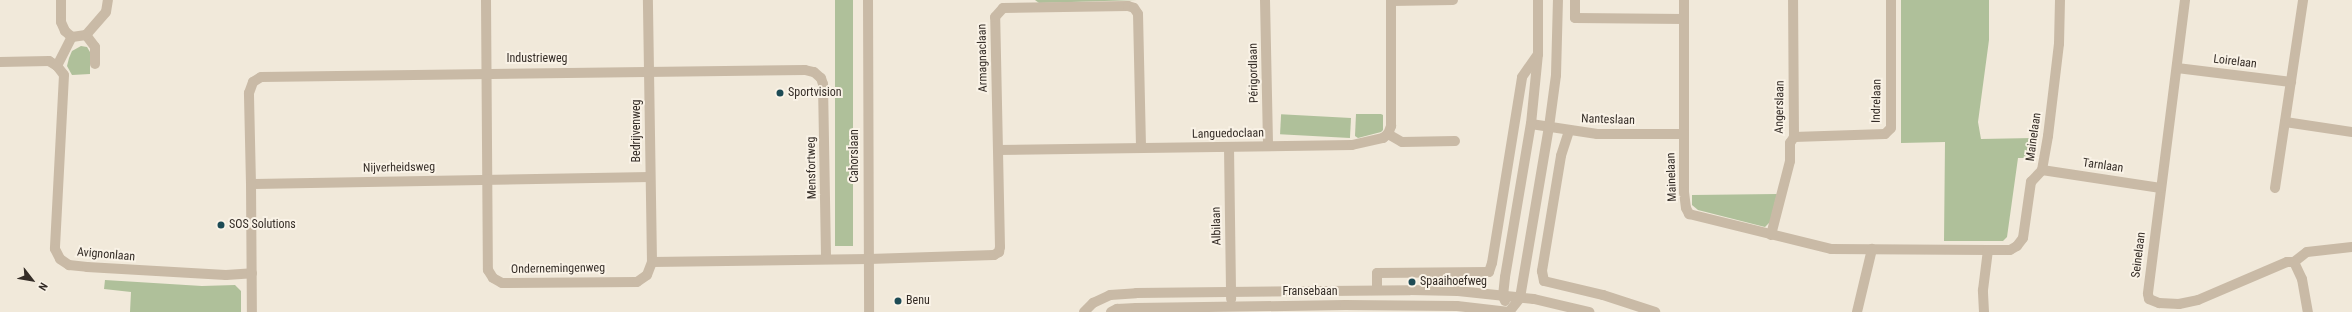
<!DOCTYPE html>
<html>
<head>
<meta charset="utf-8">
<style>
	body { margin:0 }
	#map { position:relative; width:2352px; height:312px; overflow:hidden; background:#f1e9da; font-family:"Roboto Condensed",sans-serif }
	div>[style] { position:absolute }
	.green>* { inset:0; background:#afc09a; transform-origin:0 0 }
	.minor>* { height:10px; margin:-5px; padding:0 5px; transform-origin:5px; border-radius:5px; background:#c9baa6 }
	.dots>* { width:11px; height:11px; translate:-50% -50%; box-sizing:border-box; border:2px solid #f9f2e6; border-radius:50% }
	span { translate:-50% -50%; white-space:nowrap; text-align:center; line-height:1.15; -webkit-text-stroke:4px #f9f2e6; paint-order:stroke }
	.street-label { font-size:12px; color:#352d27 }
	.poi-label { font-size:12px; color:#352d27 }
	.left { translate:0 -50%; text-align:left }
	.north { position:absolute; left:12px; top:260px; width:40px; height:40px; -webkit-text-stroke:3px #f9f2e6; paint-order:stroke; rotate:121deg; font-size:11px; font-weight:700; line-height:16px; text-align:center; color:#352d27 }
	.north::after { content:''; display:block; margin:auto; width:14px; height:18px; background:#352d27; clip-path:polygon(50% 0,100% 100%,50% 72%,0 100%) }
</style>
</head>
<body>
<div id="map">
	<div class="green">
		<i style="left:835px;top:0;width:18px;height:246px"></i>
		<i style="clip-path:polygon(1035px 0,1137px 0,1039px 3px)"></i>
		<i style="clip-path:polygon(1901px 0,1989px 0,1989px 40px,1978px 122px,1981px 139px,2033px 138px,2031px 153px,2028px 158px,2018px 158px,2007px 237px,2003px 241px,1944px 241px,1945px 142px,1901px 143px)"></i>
		<i style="clip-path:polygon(81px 46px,87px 47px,90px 52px,90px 74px,72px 75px,67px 66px,69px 58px,72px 51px)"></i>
		<i style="clip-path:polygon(1356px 114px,1381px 114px,1383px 115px,1383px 130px,1381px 132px,1358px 138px,1355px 136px)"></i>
		<i style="left:1351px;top:118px;width:20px;height:70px;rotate:93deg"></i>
		<i style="clip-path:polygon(1777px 194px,1770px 222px,1765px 227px,1698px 210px,1692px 205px,1692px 195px)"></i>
		<i style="clip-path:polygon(105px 280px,202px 286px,235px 285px,241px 291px,241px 312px,130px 312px,131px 292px,104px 289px)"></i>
	</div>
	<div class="minor">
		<i style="left:61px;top:0;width:22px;rotate:90deg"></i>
		<i style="left:61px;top:22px;width:10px;rotate:66deg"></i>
		<i style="left:65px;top:31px;width:9px;rotate:41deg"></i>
		<i style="left:486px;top:0;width:270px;rotate:89.6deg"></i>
		<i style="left:488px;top:270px;width:9px;rotate:58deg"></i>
		<i style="left:493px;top:278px;width:10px;rotate:29deg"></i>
		<i style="left:502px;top:283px;width:135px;rotate:-0.4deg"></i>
		<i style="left:637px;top:282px;width:12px;rotate:-35deg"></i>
		<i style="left:647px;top:275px;width:14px;rotate:-69deg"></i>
		<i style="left:652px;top:262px;width:262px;rotate:-90.9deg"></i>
		<i style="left:868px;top:0;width:312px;rotate:89.8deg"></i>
		<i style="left:1265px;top:0;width:146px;rotate:88.8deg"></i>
		<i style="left:1575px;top:0;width:18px;rotate:90deg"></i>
		<i style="left:1575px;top:18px;width:109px;rotate:0.5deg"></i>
		<i style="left:1684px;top:0;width:192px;rotate:90deg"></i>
		<i style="left:1684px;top:192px;width:16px;rotate:83deg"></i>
		<i style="left:1686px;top:208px;width:7px;rotate:63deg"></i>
		<i style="left:1689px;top:214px;width:146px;rotate:13.8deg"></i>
		<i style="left:1831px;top:249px;width:157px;rotate:0.4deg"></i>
		<i style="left:1988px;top:250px;width:22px"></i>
		<i style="left:2010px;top:250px;width:8px;rotate:-30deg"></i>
		<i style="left:2017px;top:246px;width:10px;rotate:-53deg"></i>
		<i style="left:2023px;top:238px;width:57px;rotate:-81.9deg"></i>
		<i style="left:2031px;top:182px;width:16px;rotate:-47deg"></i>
		<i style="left:2042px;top:170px;width:35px;rotate:-80deg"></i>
		<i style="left:2048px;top:136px;width:93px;rotate:-83.2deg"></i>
		<i style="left:2059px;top:44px;width:44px;rotate:-88.7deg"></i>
		<i style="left:2185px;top:0;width:296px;rotate:97.2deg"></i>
		<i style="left:2148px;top:294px;width:5px;rotate:79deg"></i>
		<i style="left:2149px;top:299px;width:11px;rotate:22deg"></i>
		<i style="left:2159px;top:303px;width:20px;rotate:3deg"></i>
		<i style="left:2179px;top:304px;width:19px;rotate:-12deg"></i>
		<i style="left:2198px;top:300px;width:97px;rotate:-23.1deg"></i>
		<i style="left:2287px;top:262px;width:7px"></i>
		<i style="left:2294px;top:262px;width:16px;rotate:-38deg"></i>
		<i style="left:2307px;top:252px;width:45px;rotate:-6.3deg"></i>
		<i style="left:1391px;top:1px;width:62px;rotate:-0.9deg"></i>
		<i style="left:86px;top:35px;width:15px;rotate:53deg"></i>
		<i style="left:95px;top:47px;width:17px;rotate:90deg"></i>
		<i style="left:72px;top:37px;width:14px;rotate:-8deg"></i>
		<i style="left:86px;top:35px;width:30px;rotate:-49deg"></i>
		<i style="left:106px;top:12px;width:12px;rotate:-81deg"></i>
		<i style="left:0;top:62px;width:49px;rotate:-1.2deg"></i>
		<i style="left:49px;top:61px;width:9px;rotate:32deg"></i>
		<i style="left:57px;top:66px;width:11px;rotate:52deg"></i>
		<i style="left:64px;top:75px;width:174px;rotate:93deg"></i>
		<i style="left:55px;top:249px;width:11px;rotate:63deg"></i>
		<i style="left:60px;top:259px;width:11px;rotate:34deg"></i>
		<i style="left:69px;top:265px;width:18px;rotate:6deg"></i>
		<i style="left:87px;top:267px;width:139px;rotate:3.3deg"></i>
		<i style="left:226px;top:275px;width:26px;rotate:-4deg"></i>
		<i style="left:57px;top:66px;width:33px;rotate:-63deg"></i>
		<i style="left:2177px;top:68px;width:115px;rotate:7deg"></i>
		<i style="left:2285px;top:122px;width:68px;rotate:8.5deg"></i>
		<i style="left:1531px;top:124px;width:67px;rotate:8.6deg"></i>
		<i style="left:1597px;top:134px;width:87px"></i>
		<i style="left:1569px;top:131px;width:26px;rotate:108deg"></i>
		<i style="left:1561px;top:156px;width:117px;rotate:99.4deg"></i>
		<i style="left:1542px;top:271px;width:10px;rotate:79deg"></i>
		<i style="left:1544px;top:281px;width:61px;rotate:13.3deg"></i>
		<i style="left:1603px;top:295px;width:55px;rotate:18.1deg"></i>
		<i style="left:1388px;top:134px;width:9px;rotate:-69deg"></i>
		<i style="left:1391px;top:126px;width:126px;rotate:-90deg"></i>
		<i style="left:1794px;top:137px;width:91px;rotate:-1.9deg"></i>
		<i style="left:1885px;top:134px;width:8px;rotate:-45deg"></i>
		<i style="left:1891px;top:128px;width:128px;rotate:-90deg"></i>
		<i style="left:1229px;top:147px;width:152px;rotate:89.2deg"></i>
		<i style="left:998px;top:150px;width:354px;rotate:-0.8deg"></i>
		<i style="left:1352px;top:145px;width:32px;rotate:-13deg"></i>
		<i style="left:1383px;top:138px;width:6px;rotate:-39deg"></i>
		<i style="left:1388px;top:134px;width:16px;rotate:30deg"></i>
		<i style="left:1402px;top:142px;width:53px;rotate:-1.1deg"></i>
		<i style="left:2042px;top:170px;width:120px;rotate:8.6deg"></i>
		<i style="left:650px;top:177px;width:399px;rotate:179deg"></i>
		<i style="left:251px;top:184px;width:91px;rotate:-91.3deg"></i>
		<i style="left:249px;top:93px;width:12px;rotate:-70deg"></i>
		<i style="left:253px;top:82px;width:9px;rotate:-32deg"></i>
		<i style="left:261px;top:77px;width:544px;rotate:-0.74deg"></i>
		<i style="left:805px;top:70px;width:9px;rotate:13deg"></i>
		<i style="left:814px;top:72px;width:9px;rotate:41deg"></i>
		<i style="left:821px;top:78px;width:6px;rotate:72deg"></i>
		<i style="left:823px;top:84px;width:175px;rotate:89deg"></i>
		<i style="left:251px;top:184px;width:128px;rotate:89.6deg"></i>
		<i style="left:2275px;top:188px;width:190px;rotate:-81.5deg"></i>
		<i style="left:1771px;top:235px;width:76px;rotate:-75.6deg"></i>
		<i style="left:1790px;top:161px;width:18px;rotate:-90deg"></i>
		<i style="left:1790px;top:143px;width:7px;rotate:-56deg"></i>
		<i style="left:1794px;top:137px;width:137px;rotate:-90.4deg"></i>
		<i style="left:652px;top:262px;width:217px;rotate:-0.8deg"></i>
		<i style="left:869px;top:259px;width:125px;rotate:-1.8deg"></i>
		<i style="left:994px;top:255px;width:6px;rotate:-31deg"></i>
		<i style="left:999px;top:252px;width:5px;rotate:-79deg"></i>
		<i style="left:1000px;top:247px;width:230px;rotate:-91.2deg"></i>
		<i style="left:995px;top:17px;width:12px;rotate:-48deg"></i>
		<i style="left:1003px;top:8px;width:125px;rotate:-0.9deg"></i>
		<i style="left:1128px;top:6px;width:6px;rotate:18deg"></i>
		<i style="left:1134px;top:8px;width:7px;rotate:56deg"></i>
		<i style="left:1138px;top:14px;width:134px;rotate:88.7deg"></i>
		<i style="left:2294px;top:262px;width:19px;rotate:65deg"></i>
		<i style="left:2302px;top:279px;width:34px;rotate:80deg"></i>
		<i style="left:1377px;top:290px;width:17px;rotate:-90deg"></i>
		<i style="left:1377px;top:273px;width:112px;rotate:-0.5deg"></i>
		<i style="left:1489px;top:272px;width:9px;rotate:-72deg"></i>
		<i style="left:1492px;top:263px;width:188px;rotate:-80.8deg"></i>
		<i style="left:1522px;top:77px;width:28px;rotate:-55deg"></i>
		<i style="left:1505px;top:301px;width:5px;rotate:-112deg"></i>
		<i style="left:1503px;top:296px;width:19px;rotate:-84deg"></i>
		<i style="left:1505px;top:277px;width:155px;rotate:-80.4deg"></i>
		<i style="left:1531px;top:124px;width:70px;rotate:-84.3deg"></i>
		<i style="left:1538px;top:54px;width:54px;rotate:-90deg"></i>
		<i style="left:1084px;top:312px;width:13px;rotate:-45deg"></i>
		<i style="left:1093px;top:303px;width:19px;rotate:-25deg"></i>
		<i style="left:1110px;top:295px;width:26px;rotate:-4deg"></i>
		<i style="left:1136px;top:293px;width:274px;rotate:-0.6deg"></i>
		<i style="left:1410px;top:290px;width:48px;rotate:1.2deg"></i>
		<i style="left:1458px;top:291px;width:76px;rotate:6deg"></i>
		<i style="left:1534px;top:299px;width:57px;rotate:13.3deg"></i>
		<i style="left:1111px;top:312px;width:7px;rotate:-27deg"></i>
		<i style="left:1117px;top:309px;width:19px;rotate:-3deg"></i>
		<i style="left:1136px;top:308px;width:209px;rotate:-0.8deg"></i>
		<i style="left:1345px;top:305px;width:112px;rotate:0.5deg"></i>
		<i style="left:1457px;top:306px;width:52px;rotate:6.6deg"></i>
		<i style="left:1509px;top:312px;width:18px;rotate:-52deg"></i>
		<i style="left:1520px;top:298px;width:173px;rotate:-80.4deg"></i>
		<i style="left:1549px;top:127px;width:52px;rotate:-82.3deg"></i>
		<i style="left:1556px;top:75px;width:75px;rotate:-88.5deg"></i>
		<i style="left:1857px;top:312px;width:65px;rotate:-76.6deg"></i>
		<i style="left:1984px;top:312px;width:22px;rotate:-93deg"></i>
		<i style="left:1983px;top:290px;width:40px;rotate:-82.9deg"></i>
	</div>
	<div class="dots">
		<i style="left:780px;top:93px;background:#1d4b55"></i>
		<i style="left:221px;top:225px;background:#1d4b55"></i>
		<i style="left:1412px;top:282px;background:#1d4b55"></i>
		<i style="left:898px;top:301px;background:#1d4b55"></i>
	</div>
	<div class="street-label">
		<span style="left:983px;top:58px;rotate:-91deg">Armagnaclaan</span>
		<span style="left:537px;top:59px">Industrieweg</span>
		<span style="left:2235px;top:62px;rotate:7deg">Loirelaan</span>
		<span style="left:1254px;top:73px;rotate:-91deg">Périgordlaan</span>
		<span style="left:1877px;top:101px;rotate:-89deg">Indrelaan</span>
		<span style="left:1780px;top:107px;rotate:-89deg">Angerslaan</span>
		<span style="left:1608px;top:120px;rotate:2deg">Nanteslaan</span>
		<span style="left:637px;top:131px;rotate:-90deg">Bedrijvenweg</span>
		<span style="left:1228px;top:134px;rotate:-1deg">Languedoclaan</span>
		<span style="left:2034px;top:137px;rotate:-82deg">Mainelaan</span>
		<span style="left:855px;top:156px;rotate:-90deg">Cahorslaan</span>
		<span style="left:2103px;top:166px;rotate:8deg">Tarnlaan</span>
		<span style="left:399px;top:168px;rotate:-1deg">Nijverheidsweg</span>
		<span style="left:812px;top:168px;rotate:-91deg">Mensfortweg</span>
		<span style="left:1672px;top:177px;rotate:-92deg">Mainelaan</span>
		<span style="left:1217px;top:226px;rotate:-91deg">Albilaan</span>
		<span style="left:106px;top:255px;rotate:5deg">Avignonlaan</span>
		<span style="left:2139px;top:255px;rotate:-83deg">Seinelaan</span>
		<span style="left:558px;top:269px;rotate:-1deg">Ondernemingenweg</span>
		<span style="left:1310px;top:292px">Fransebaan</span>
	</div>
	<div class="poi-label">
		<span class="left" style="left:788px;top:93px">Sportvision</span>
		<span class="left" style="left:229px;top:225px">SOS Solutions</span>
		<span class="left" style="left:1420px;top:282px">Spaaihoefweg</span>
		<span class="left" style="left:906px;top:301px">Benu</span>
	</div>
	<div class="north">N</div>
</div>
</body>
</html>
